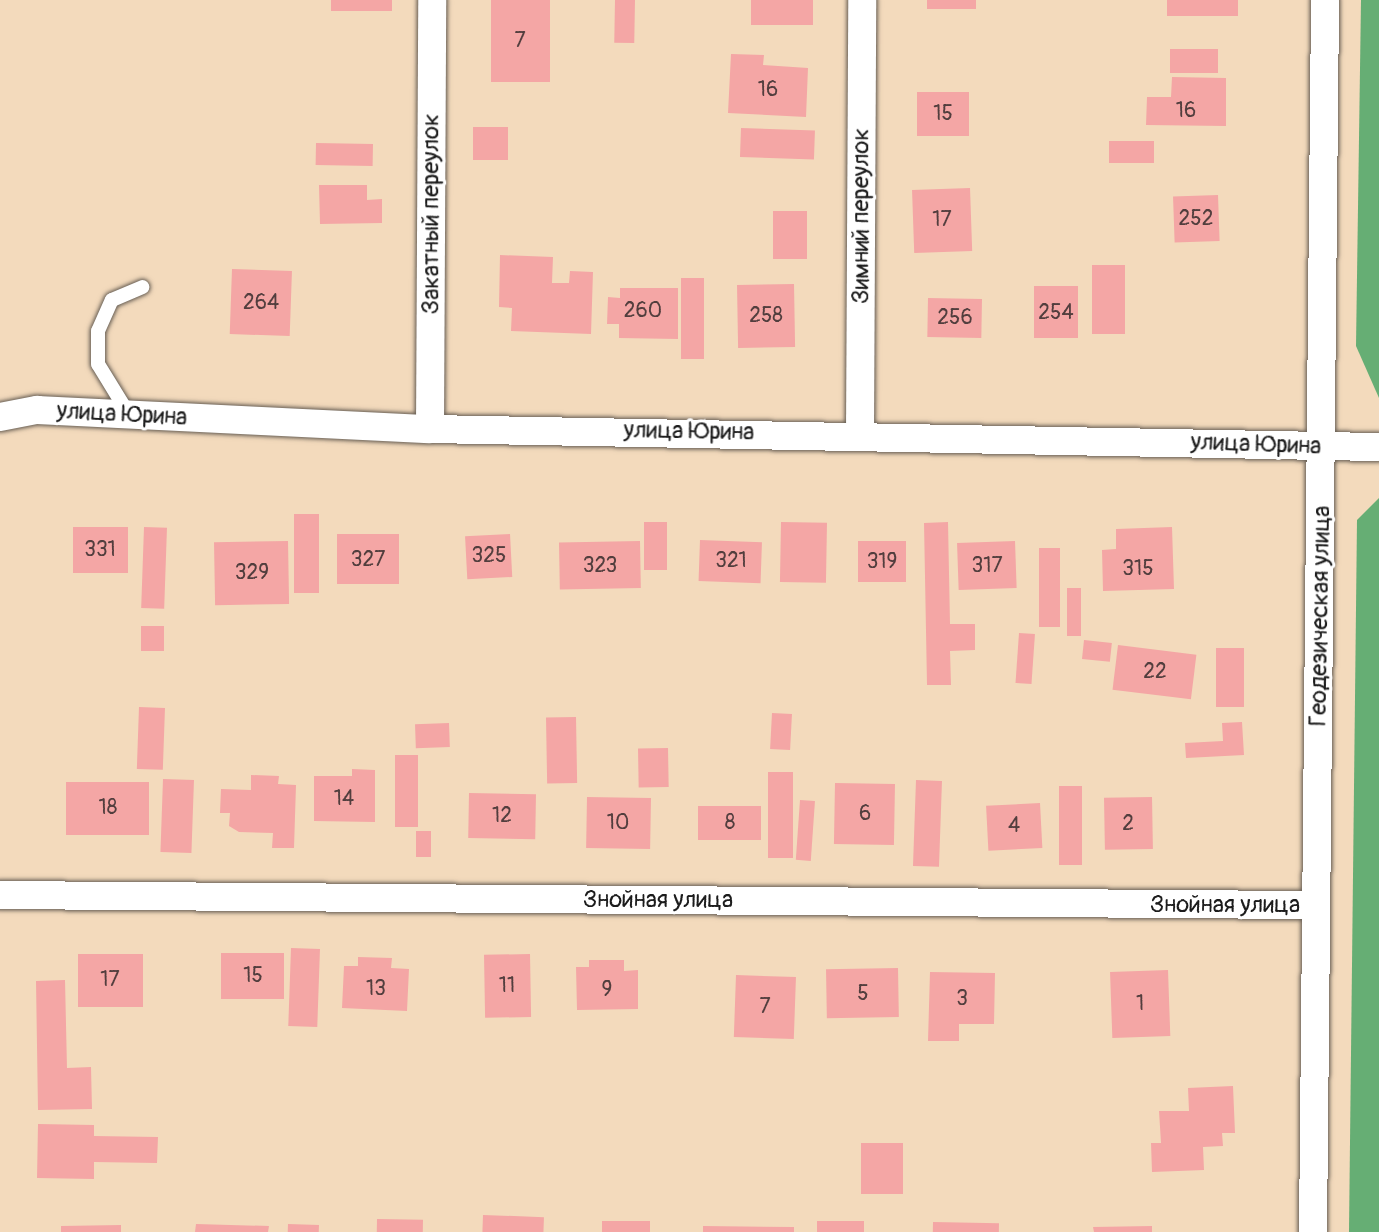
<!DOCTYPE html>
<html>
<head>
<meta charset="utf-8">
<style>
	body { margin:0 }
	#map { position:relative; width:1379px; height:1232px; overflow:hidden; background:#f3dabc; font-family:Pangolin,sans-serif }
	div>[style] { position:absolute }
	.forest>* { inset:0; background:#66ae74 }
	.building>* { inset:0; background:#f4a6a5; transform-origin:0 0 }
	.roads { filter:drop-shadow(0 0 2px #675e54) drop-shadow(0 0 2px #675e54) }
	.lane>* { height:14px; margin:-7px; padding:0 7px; transform-origin:7px; border-radius:7px; background:#fff }
	.street>* { height:28px; margin:-14px; padding:0 14px; transform-origin:14px; border-radius:14px; background:#fff }
	span { translate:-50% -50%; white-space:nowrap; text-align:center; line-height:1.15; -webkit-text-stroke:6px #fff; paint-order:stroke }
	.number-label { font-size:21px; color:#523e3e }
	.number-label span { -webkit-text-stroke-width:0 }
	.street-label { font-size:24px; color:#1c1c1c }
</style>
</head>
<body>
<div id="map">
	<div class="forest">
		<i style="clip-path:polygon(1361px 0,1379px 0,1379px 398px,1356px 346px)"></i>
		<i style="clip-path:polygon(1379px 498px,1379px 1232px,1349px 1232px,1357px 520px)"></i>
	</div>
	<div class="building">
		<i style="left:331px;top:0;width:61px;height:11px"></i>
		<i style="left:491px;top:0;width:59px;height:82px"></i>
		<i style="left:635px;top:0;width:43px;height:20px;rotate:91deg"></i>
		<i style="left:751px;top:0;width:62px;height:25px"></i>
		<i style="left:927px;top:0;width:49px;height:9px"></i>
		<i style="left:1167px;top:0;width:71px;height:16px"></i>
		<i style="left:1170px;top:49px;width:48px;height:24px"></i>
		<i style="clip-path:polygon(731px 54px,764px 55px,763px 65px,808px 68px,806px 117px,728px 113px)"></i>
		<i style="clip-path:polygon(1172px 77px,1226px 78px,1226px 126px,1146px 125px,1147px 97px,1171px 97px)"></i>
		<i style="left:917px;top:92px;width:52px;height:44px"></i>
		<i style="left:473px;top:127px;width:35px;height:33px"></i>
		<i style="left:741px;top:128px;width:74px;height:29px;rotate:2deg"></i>
		<i style="left:1109px;top:141px;width:45px;height:22px"></i>
		<i style="left:316px;top:143px;width:57px;height:22px;rotate:1deg"></i>
		<i style="clip-path:polygon(319px 185px,367px 185px,367px 200px,382px 199px,382px 223px,320px 224px)"></i>
		<i style="left:970px;top:188px;width:63px;height:58px;rotate:88deg"></i>
		<i style="left:1218px;top:195px;width:46px;height:45px;rotate:88deg"></i>
		<i style="left:773px;top:211px;width:34px;height:48px"></i>
		<i style="clip-path:polygon(500px 255px,553px 257px,552px 283px,569px 283px,570px 271px,593px 272px,591px 334px,511px 331px,512px 308px,499px 307px)"></i>
		<i style="left:1092px;top:265px;width:33px;height:69px"></i>
		<i style="left:232px;top:269px;width:60px;height:65px;rotate:2deg"></i>
		<i style="left:681px;top:278px;width:23px;height:81px"></i>
		<i style="left:794px;top:284px;width:63px;height:57px;rotate:89deg"></i>
		<i style="left:1078px;top:286px;width:52px;height:44px;rotate:90deg"></i>
		<i style="clip-path:polygon(620px 288px,678px 288px,678px 339px,619px 338px,619px 324px,607px 324px,608px 297px,620px 298px)"></i>
		<i style="left:928px;top:298px;width:54px;height:39px;rotate:1deg"></i>
		<i style="left:294px;top:514px;width:25px;height:79px"></i>
		<i style="left:644px;top:522px;width:23px;height:48px"></i>
		<i style="left:781px;top:522px;width:46px;height:60px;rotate:1deg"></i>
		<i style="clip-path:polygon(948px 522px,950px 624px,975px 624px,975px 650px,950px 651px,951px 685px,927px 685px,924px 523px)"></i>
		<i style="left:73px;top:527px;width:55px;height:46px"></i>
		<i style="left:144px;top:527px;width:23px;height:81px;rotate:2deg"></i>
		<i style="clip-path:polygon(1172px 527px,1174px 589px,1103px 591px,1102px 550px,1116px 549px,1116px 529px)"></i>
		<i style="left:399px;top:534px;width:50px;height:62px;rotate:90deg"></i>
		<i style="left:510px;top:534px;width:43px;height:45px;rotate:87deg"></i>
		<i style="left:700px;top:540px;width:62px;height:41px;rotate:2deg"></i>
		<i style="left:288px;top:541px;width:63px;height:74px;rotate:89deg"></i>
		<i style="left:640px;top:541px;width:47px;height:81px;rotate:89deg"></i>
		<i style="left:906px;top:541px;width:41px;height:48px;rotate:90deg"></i>
		<i style="left:1015px;top:541px;width:47px;height:58px;rotate:88deg"></i>
		<i style="left:1039px;top:548px;width:21px;height:79px"></i>
		<i style="left:1067px;top:588px;width:14px;height:48px"></i>
		<i style="left:141px;top:626px;width:23px;height:25px"></i>
		<i style="left:1019px;top:633px;width:16px;height:50px;rotate:4deg"></i>
		<i style="left:1084px;top:640px;width:28px;height:19px;rotate:6deg"></i>
		<i style="left:1118px;top:645px;width:79px;height:45px;rotate:7deg"></i>
		<i style="left:1216px;top:648px;width:28px;height:59px"></i>
		<i style="left:139px;top:707px;width:26px;height:62px;rotate:2deg"></i>
		<i style="left:772px;top:713px;width:20px;height:36px;rotate:3deg"></i>
		<i style="left:576px;top:717px;width:66px;height:30px;rotate:89deg"></i>
		<i style="clip-path:polygon(1242px 722px,1244px 755px,1186px 758px,1185px 743px,1223px 741px,1222px 723px)"></i>
		<i style="left:449px;top:723px;width:24px;height:34px;rotate:88deg"></i>
		<i style="left:668px;top:748px;width:39px;height:30px;rotate:89deg"></i>
		<i style="left:395px;top:755px;width:23px;height:72px"></i>
		<i style="clip-path:polygon(352px 769px,375px 770px,375px 822px,314px 821px,314px 776px,352px 776px)"></i>
		<i style="left:768px;top:772px;width:25px;height:86px"></i>
		<i style="clip-path:polygon(251px 775px,279px 776px,278px 784px,296px 785px,294px 848px,272px 848px,273px 833px,239px 832px,229px 826px,230px 813px,220px 813px,221px 789px,251px 790px)"></i>
		<i style="left:163px;top:779px;width:31px;height:73px;rotate:2deg"></i>
		<i style="left:916px;top:780px;width:26px;height:86px;rotate:2deg"></i>
		<i style="left:66px;top:782px;width:83px;height:53px"></i>
		<i style="left:835px;top:783px;width:60px;height:61px;rotate:1deg"></i>
		<i style="left:1059px;top:786px;width:23px;height:79px"></i>
		<i style="left:469px;top:793px;width:67px;height:45px;rotate:1deg"></i>
		<i style="left:587px;top:797px;width:64px;height:51px;rotate:1deg"></i>
		<i style="left:1152px;top:797px;width:52px;height:48px;rotate:89deg"></i>
		<i style="left:800px;top:800px;width:15px;height:60px;rotate:4deg"></i>
		<i style="left:1040px;top:803px;width:45px;height:54px;rotate:87deg"></i>
		<i style="left:761px;top:806px;width:34px;height:63px;rotate:90deg"></i>
		<i style="left:416px;top:831px;width:15px;height:26px"></i>
		<i style="left:291px;top:948px;width:29px;height:78px;rotate:2deg"></i>
		<i style="left:221px;top:953px;width:63px;height:46px"></i>
		<i style="left:78px;top:954px;width:65px;height:53px"></i>
		<i style="left:530px;top:954px;width:63px;height:46px;rotate:89deg"></i>
		<i style="clip-path:polygon(358px 957px,392px 958px,391px 968px,409px 969px,407px 1011px,342px 1008px,344px 966px,358px 966px)"></i>
		<i style="clip-path:polygon(589px 960px,624px 960px,624px 971px,638px 970px,638px 1009px,577px 1010px,576px 967px,589px 967px)"></i>
		<i style="left:898px;top:968px;width:49px;height:72px;rotate:89deg"></i>
		<i style="left:1168px;top:970px;width:66px;height:58px;rotate:88deg"></i>
		<i style="clip-path:polygon(930px 972px,995px 973px,994px 1024px,959px 1024px,959px 1041px,928px 1041px)"></i>
		<i style="left:736px;top:975px;width:60px;height:62px;rotate:2deg"></i>
		<i style="clip-path:polygon(65px 980px,67px 1068px,91px 1067px,92px 1109px,38px 1110px,36px 981px)"></i>
		<i style="clip-path:polygon(1233px 1086px,1235px 1133px,1222px 1133px,1223px 1146px,1203px 1147px,1204px 1170px,1152px 1172px,1151px 1143px,1161px 1143px,1159px 1111px,1189px 1111px,1188px 1088px)"></i>
		<i style="clip-path:polygon(38px 1124px,94px 1125px,94px 1136px,158px 1137px,157px 1163px,94px 1162px,94px 1179px,37px 1178px)"></i>
		<i style="left:861px;top:1143px;width:42px;height:51px"></i>
		<i style="left:483px;top:1215px;width:61px;height:17px;rotate:2deg"></i>
		<i style="left:377px;top:1219px;width:46px;height:13px;rotate:1deg"></i>
		<i style="left:602px;top:1221px;width:48px;height:11px"></i>
		<i style="left:817px;top:1221px;width:47px;height:11px"></i>
		<i style="left:933px;top:1222px;width:66px;height:10px;rotate:1deg"></i>
		<i style="clip-path:polygon(196px 1224px,269px 1226px,268px 1232px,195px 1232px)"></i>
		<i style="left:288px;top:1224px;width:31px;height:8px;rotate:2deg"></i>
		<i style="clip-path:polygon(121px 1225px,121px 1232px,61px 1232px,61px 1226px)"></i>
		<i style="clip-path:polygon(703px 1226px,794px 1227px,794px 1232px,703px 1232px)"></i>
		<i style="clip-path:polygon(1152px 1226px,1152px 1232px,1094px 1232px,1093px 1227px)"></i>
	</div>
	<div class="roads">
		<div class="lane">
			<i style="left:128px;top:413px;width:57px;rotate:-121.5deg"></i>
			<i style="left:98px;top:364px;width:33px;rotate:-90deg"></i>
			<i style="left:98px;top:331px;width:34px;rotate:-66deg"></i>
			<i style="left:112px;top:300px;width:33px;rotate:-23deg"></i>
		</div>
		<div class="street">
			<i style="left:0;top:417px;width:38px;rotate:-11deg"></i>
			<i style="left:37px;top:410px;width:393px;rotate:2.8deg"></i>
			<i style="left:430px;top:429px;width:949px;rotate:1.09deg"></i>
			<i style="left:430px;top:429px;width:429px;rotate:-89.7deg"></i>
			<i style="left:860px;top:433px;width:433px;rotate:-89.7deg"></i>
			<i style="left:0;top:895px;width:1315px;rotate:0.44deg"></i>
			<i style="left:1313px;top:1232px;width:1232px;rotate:-89.44deg"></i>
		</div>
	</div>
	<div class="number-label">
		<span style="left:520px;top:41px">7</span>
		<span style="left:768px;top:90px">16</span>
		<span style="left:1186px;top:111px">16</span>
		<span style="left:943px;top:114px">15</span>
		<span style="left:1196px;top:219px">252</span>
		<span style="left:942px;top:220px">17</span>
		<span style="left:261px;top:303px">264</span>
		<span style="left:643px;top:311px">260</span>
		<span style="left:1056px;top:313px">254</span>
		<span style="left:766px;top:316px">258</span>
		<span style="left:955px;top:318px">256</span>
		<span style="left:100px;top:550px">331</span>
		<span style="left:489px;top:556px">325</span>
		<span style="left:368px;top:560px">327</span>
		<span style="left:731px;top:561px">321</span>
		<span style="left:882px;top:562px">319</span>
		<span style="left:600px;top:566px">323</span>
		<span style="left:987px;top:566px">317</span>
		<span style="left:1138px;top:569px">315</span>
		<span style="left:252px;top:573px">329</span>
		<span style="left:1155px;top:672px">22</span>
		<span style="left:344px;top:799px">14</span>
		<span style="left:108px;top:808px">18</span>
		<span style="left:865px;top:814px">6</span>
		<span style="left:502px;top:816px">12</span>
		<span style="left:618px;top:823px">10</span>
		<span style="left:730px;top:823px">8</span>
		<span style="left:1128px;top:824px">2</span>
		<span style="left:1014px;top:826px">4</span>
		<span style="left:253px;top:976px">15</span>
		<span style="left:110px;top:980px">17</span>
		<span style="left:507px;top:986px">11</span>
		<span style="left:376px;top:989px">13</span>
		<span style="left:607px;top:990px">9</span>
		<span style="left:863px;top:994px">5</span>
		<span style="left:962px;top:999px">3</span>
		<span style="left:1140px;top:1004px">1</span>
		<span style="left:765px;top:1007px">7</span>
	</div>
	<div class="street-label">
		<span style="left:431px;top:214px;rotate:-90deg">Закатный переулок</span>
		<span style="left:861px;top:216px;rotate:-90deg">Зимний переулок</span>
		<span style="left:122px;top:414px;rotate:3deg">улица Юрина</span>
		<span style="left:689px;top:431px;rotate:1deg">улица Юрина</span>
		<span style="left:1256px;top:444px;rotate:2deg">улица Юрина</span>
		<span style="left:1320px;top:616px;rotate:-89deg">Геодезическая улица</span>
		<span style="left:658px;top:900px">Знойная улица</span>
		<span style="left:1225px;top:905px">Знойная улица</span>
	</div>
</div>
</body>
</html>
